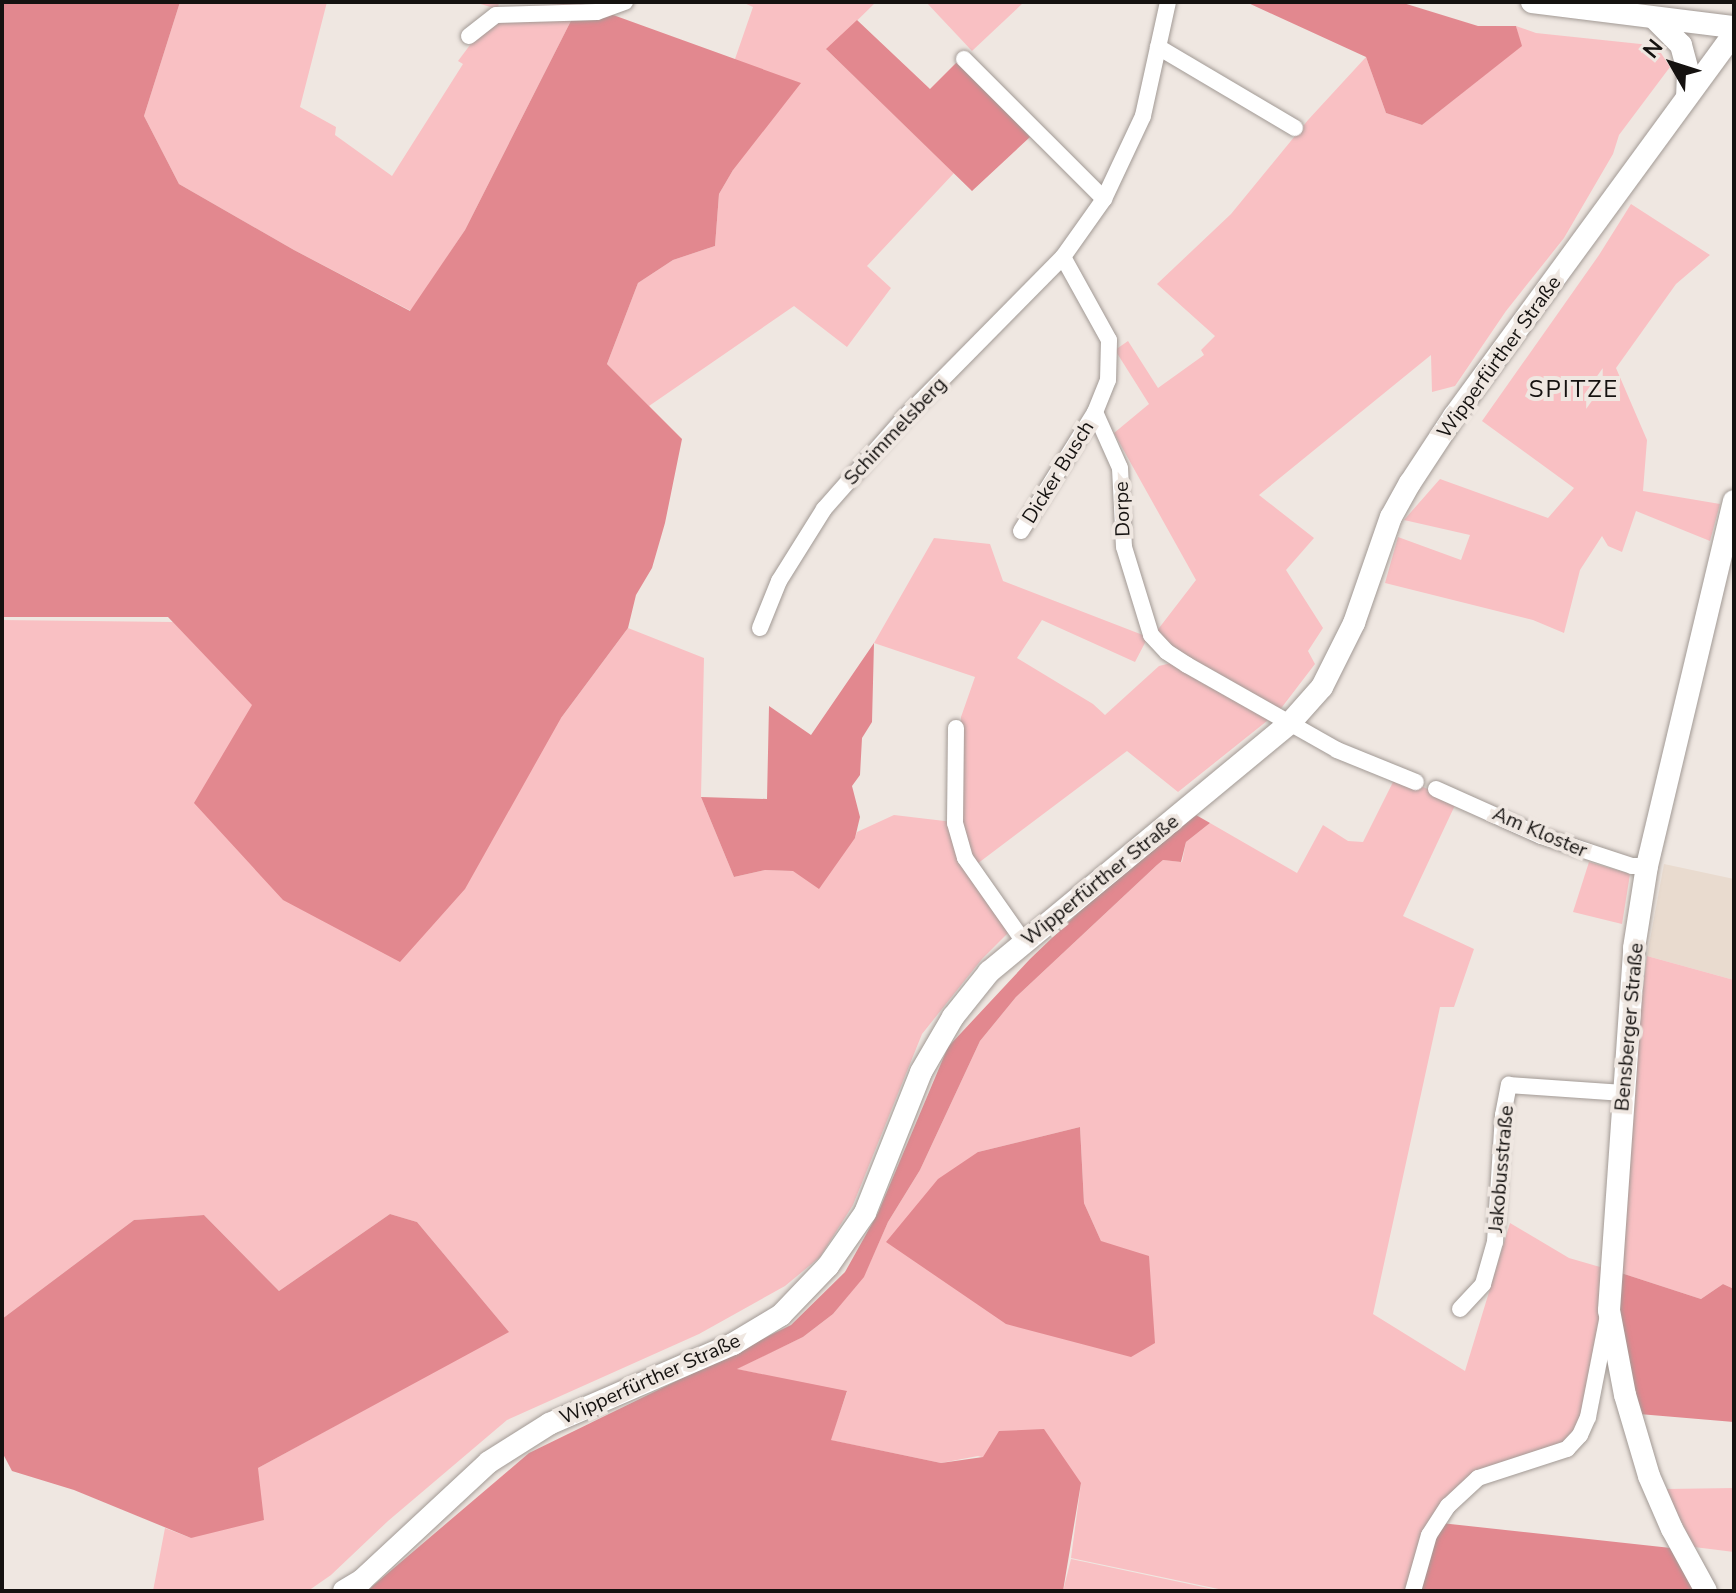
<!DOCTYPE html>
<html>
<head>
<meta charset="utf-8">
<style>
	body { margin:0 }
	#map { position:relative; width:1736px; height:1593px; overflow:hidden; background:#efe7e1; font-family:"Nunito Sans",sans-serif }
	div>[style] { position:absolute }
	.built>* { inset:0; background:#e9dbcf }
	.green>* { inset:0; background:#f9c0c3 }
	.forest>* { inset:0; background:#e2888f }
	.roads { filter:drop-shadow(0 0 2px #a29a95) drop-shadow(0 0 2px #a29a95) }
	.street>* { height:16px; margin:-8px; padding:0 8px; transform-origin:8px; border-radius:8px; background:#fff }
	.secondary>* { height:22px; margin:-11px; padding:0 11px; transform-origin:11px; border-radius:11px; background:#fff }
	span { translate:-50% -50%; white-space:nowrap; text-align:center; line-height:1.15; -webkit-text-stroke:8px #efe7e1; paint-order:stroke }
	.street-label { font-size:20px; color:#151210 }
	.quarter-label { font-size:24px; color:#151210; letter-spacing:2px }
	.frame { position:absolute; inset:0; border:4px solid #151210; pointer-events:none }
	.north { position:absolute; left:1632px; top:24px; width:80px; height:80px; -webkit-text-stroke:6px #efe7e1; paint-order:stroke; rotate:309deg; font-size:22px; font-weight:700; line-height:32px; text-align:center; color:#151210 }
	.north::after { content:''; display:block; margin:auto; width:28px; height:36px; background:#151210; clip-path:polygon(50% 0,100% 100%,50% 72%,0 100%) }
</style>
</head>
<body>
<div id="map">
	<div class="built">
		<i style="clip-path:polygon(1664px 864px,1734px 879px,1734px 980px,1647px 956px)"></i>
	</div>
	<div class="green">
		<i style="clip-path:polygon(180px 2px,327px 2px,300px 107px,336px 127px,335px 135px,392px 176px,463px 64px,458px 61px,497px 9px,474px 2px,499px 2px,498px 8px,580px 3px,465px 230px,411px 311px,294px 250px,179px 184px,144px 116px)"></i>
		<i style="clip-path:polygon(742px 2px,876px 2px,827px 50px,954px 173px,867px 266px,891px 288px,847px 347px,794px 306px,649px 406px,607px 364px,638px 283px,673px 260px,715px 246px,719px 194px,733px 170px,735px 59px,753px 7px)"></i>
		<i style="clip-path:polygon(926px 2px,1022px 2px,1023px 3px,972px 51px)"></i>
		<i style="clip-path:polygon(1516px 26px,1536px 33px,1650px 45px,1659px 50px,1670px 67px,1619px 135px,1613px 154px,1564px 238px,1506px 311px,1455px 386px,1432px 392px,1431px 355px,1259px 495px,1314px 538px,1286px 570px,1323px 628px,1308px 651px,1315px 664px,1279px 711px,1190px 664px,1156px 632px,1196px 580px,1114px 433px,1149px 404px,1115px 350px,1128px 341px,1158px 388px,1204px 355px,1201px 350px,1215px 336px,1157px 284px,1231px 214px,1308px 120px,1366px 57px,1386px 113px,1422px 125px,1521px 46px)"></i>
		<i style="clip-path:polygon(1631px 204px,1710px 255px,1676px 284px,1616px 368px,1647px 440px,1643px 491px,1720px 504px,1710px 541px,1636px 511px,1622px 552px,1608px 546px,1602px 536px,1580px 570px,1564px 633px,1533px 620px,1385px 583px,1398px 537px,1461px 560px,1470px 535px,1404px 520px,1440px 479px,1548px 518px,1574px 488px,1482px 421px,1599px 255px)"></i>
		<i style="clip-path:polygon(934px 538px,990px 544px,1003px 581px,1148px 637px,1135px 662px,1042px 620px,1017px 658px,1093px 704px,1105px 715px,1159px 666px,1171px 663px,1272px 717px,1178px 792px,1127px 751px,973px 867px,959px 824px,961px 717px,975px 677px,874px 643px)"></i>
		<i style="clip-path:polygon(2px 620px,173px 622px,253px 705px,561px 718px,628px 628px,704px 658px,701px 797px,734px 877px,765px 870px,793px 871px,855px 838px,857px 832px,894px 815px,953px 822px,1010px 931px,982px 959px,922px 1034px,853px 1205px,820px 1257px,785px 1286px,699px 1334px,507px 1420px,388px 1521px,331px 1575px,308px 1591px,153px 1591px,165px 1528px,191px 1538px,258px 1468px,508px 1331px,417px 1222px,390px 1214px,279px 1291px,204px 1215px,134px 1220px,2px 1319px)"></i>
		<i style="clip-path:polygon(evenodd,1396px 776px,1457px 801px,1403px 916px,1474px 949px,1454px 1007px,1440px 1007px,1373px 1314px,1465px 1371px,1510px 1223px,1569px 1258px,1607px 1269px,1585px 1417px,1564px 1447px,1461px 1490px,1409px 1591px,1228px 1591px,1071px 1558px,1081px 1483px,978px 1456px,941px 1463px,830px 1440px,847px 1392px,736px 1369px,803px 1337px,833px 1314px,864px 1276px,888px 1222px,920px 1170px,980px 1041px,1016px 997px,1157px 865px,1163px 860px,1182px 862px,1186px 842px,1210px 823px,1297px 873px,1323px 825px,1348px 841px,1363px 842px,1396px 776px,1080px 1127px,1084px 1203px,1101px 1241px,978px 1152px,1080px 1127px)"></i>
		<i style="clip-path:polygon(1589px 862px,1630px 874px,1622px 924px,1573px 912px)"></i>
		<i style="clip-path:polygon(1647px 956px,1734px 980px,1734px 1289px,1723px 1284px,1701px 1299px,1615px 1271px,1630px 1091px)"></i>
		<i style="clip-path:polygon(1734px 1488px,1734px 1552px,1694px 1547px,1665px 1489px)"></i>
		<i style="clip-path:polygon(1071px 1559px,1222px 1591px,1063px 1591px)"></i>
	</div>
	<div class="forest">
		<i style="clip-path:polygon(2px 2px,180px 2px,144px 116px,179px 184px,294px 250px,410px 311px,465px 230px,580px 3px,801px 83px,733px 170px,719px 194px,715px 246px,673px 260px,638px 283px,607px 364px,682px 439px,665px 523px,652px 568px,636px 595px,628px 628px,561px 718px,465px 889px,400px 962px,283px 900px,194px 803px,252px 705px,168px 617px,2px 617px)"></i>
		<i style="clip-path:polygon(1246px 2px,1400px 2px,1478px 26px,1516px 26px,1522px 46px,1422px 125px,1386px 113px,1366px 57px)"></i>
		<i style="clip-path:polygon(857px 20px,930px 89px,958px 61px,1030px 137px,972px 191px,826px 49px)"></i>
		<i style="clip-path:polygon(874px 643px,872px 722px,862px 738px,860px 775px,852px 786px,860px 817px,855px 838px,819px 889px,793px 871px,765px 870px,734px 877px,701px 797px,767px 799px,769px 706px,811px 735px)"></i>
		<i style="clip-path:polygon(1196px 815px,1210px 823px,1186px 842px,1181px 862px,1163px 860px,1157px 865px,1016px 997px,980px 1041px,920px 1170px,888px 1222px,864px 1277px,833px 1314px,803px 1337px,737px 1369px,847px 1391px,831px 1440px,941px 1463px,983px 1457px,999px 1431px,1044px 1429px,1081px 1483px,1063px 1591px,367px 1591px,529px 1453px,791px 1325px,845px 1272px,878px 1213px,948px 1047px,1030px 959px,1123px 870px)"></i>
		<i style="clip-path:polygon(1080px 1127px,1084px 1203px,1101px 1241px,1149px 1256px,1155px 1343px,1131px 1357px,1006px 1324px,886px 1242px,938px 1179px,978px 1152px)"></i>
		<i style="clip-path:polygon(390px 1214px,417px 1222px,509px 1332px,258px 1468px,264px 1520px,191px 1538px,74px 1490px,12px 1471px,2px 1452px,2px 1319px,134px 1220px,204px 1215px,279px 1291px)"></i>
		<i style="clip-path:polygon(1615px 1271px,1701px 1299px,1723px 1284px,1734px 1289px,1734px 1422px,1639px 1414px,1613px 1310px)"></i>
		<i style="clip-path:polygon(1441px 1523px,1671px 1548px,1699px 1591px,1416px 1591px)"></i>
	</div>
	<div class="roads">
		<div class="street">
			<i style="left:1168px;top:2px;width:117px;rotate:102.4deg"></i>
			<i style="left:1143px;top:116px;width:92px;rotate:115.2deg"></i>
			<i style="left:1104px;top:199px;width:71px;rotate:125.3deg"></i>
			<i style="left:1063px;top:257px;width:95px;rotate:61deg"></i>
			<i style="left:1109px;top:340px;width:40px;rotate:91.4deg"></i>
			<i style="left:1108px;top:380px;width:35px;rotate:112deg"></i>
			<i style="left:1095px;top:412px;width:61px;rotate:65.9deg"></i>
			<i style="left:1120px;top:468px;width:79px;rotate:87.1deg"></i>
			<i style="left:1124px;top:547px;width:92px;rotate:72.9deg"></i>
			<i style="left:1151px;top:635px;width:23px;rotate:47deg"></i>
			<i style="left:1167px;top:652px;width:24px;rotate:33deg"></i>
			<i style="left:1187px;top:665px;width:172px;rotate:29.5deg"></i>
			<i style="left:1337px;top:750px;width:85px;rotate:22.1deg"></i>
			<i style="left:469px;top:36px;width:34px;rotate:-38deg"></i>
			<i style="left:496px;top:15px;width:101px;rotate:-1.7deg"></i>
			<i style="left:597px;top:12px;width:30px;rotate:-20deg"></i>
			<i style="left:1158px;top:47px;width:159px;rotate:30.6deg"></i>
			<i style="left:964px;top:59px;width:198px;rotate:45deg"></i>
			<i style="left:1021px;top:531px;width:140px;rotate:-58.1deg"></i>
			<i style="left:760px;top:628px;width:51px;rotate:-68deg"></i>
			<i style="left:779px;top:581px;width:85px;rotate:-58deg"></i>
			<i style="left:824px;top:509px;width:123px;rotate:-48.6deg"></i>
			<i style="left:905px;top:417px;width:225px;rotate:-45.4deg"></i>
			<i style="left:956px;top:728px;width:95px;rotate:90.6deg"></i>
			<i style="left:955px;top:823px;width:36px;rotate:74deg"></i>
			<i style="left:965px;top:858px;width:103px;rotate:54.9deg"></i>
			<i style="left:1436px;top:789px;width:115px;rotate:24.1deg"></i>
			<i style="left:1541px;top:836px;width:96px;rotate:18.2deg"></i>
			<i style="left:1632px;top:866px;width:15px"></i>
			<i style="left:1460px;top:1309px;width:34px;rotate:-47deg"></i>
			<i style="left:1483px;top:1284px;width:44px;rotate:-74.1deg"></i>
			<i style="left:1495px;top:1242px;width:127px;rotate:-86.4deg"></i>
			<i style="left:1503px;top:1115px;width:31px;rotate:-79deg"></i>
			<i style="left:1509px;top:1085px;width:114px;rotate:4deg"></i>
			<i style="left:1413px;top:1591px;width:58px;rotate:-74.1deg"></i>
			<i style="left:1429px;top:1535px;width:35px;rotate:-57deg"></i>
			<i style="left:1448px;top:1506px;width:41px;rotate:-43deg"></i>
			<i style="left:1478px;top:1478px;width:94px;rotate:-18deg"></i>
			<i style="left:1567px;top:1449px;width:19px;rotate:-47deg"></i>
			<i style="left:1580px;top:1435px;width:20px;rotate:-66deg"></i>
			<i style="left:1588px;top:1417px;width:99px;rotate:-78.9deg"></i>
		</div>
		<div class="secondary">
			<i style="left:1532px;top:2px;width:204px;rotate:7.1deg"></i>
			<i style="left:1654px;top:18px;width:38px;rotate:45deg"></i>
			<i style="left:1681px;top:45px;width:27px;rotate:75deg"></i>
			<i style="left:1688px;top:71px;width:25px;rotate:92deg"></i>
			<i style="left:344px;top:1591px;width:21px;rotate:-31deg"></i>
			<i style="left:362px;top:1580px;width:173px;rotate:-42.9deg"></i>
			<i style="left:489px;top:1462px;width:71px;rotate:-32.3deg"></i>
			<i style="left:549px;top:1424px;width:201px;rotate:-23.5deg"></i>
			<i style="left:733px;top:1344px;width:56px;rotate:-31.1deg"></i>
			<i style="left:781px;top:1315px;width:68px;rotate:-46.2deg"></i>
			<i style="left:828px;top:1266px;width:65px;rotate:-55.1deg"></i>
			<i style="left:865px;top:1213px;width:152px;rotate:-68.3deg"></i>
			<i style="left:921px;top:1072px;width:64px;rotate:-59.8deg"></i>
			<i style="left:953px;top:1017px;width:58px;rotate:-51.3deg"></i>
			<i style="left:989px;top:972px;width:391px;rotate:-39.6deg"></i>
			<i style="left:1290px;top:723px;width:48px;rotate:-48.4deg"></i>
			<i style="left:1322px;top:687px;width:72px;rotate:-63.4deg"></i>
			<i style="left:1354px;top:623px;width:112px;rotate:-70.8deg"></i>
			<i style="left:1391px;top:517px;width:39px;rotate:-61deg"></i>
			<i style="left:1410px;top:483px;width:80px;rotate:-56.7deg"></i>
			<i style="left:1454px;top:416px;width:474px;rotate:-53.8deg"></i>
			<i style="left:1706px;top:1591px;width:71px;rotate:-118.7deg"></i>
			<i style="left:1672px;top:1529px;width:58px;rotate:-113.5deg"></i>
			<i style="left:1649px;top:1476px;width:84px;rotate:-106.5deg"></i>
			<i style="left:1625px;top:1395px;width:86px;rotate:-100.7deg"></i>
			<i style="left:1609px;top:1310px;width:363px;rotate:-86deg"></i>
			<i style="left:1634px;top:948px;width:83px;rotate:-81deg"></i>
			<i style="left:1647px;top:866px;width:375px;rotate:-76.6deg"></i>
		</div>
	</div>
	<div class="street-label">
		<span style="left:1499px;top:357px;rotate:-54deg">Wipperfürther Straße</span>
		<span style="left:895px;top:431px;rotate:-47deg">Schimmelsberg</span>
		<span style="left:1058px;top:472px;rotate:-58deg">Dicker Busch</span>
		<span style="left:1122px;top:509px;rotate:-92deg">Dorpe</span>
		<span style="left:1540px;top:832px;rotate:23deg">Am Kloster</span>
		<span style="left:1100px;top:880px;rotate:-39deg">Wipperfürther Straße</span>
		<span style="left:1629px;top:1027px;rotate:-85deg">Bensberger Straße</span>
		<span style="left:1501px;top:1169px;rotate:-85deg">Jakobusstraße</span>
		<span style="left:650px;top:1379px;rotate:-24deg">Wipperfürther Straße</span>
	</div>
	<div class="quarter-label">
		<span style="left:1574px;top:390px">SPITZE</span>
	</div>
	<div class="frame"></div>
	<div class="north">N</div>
</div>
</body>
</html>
